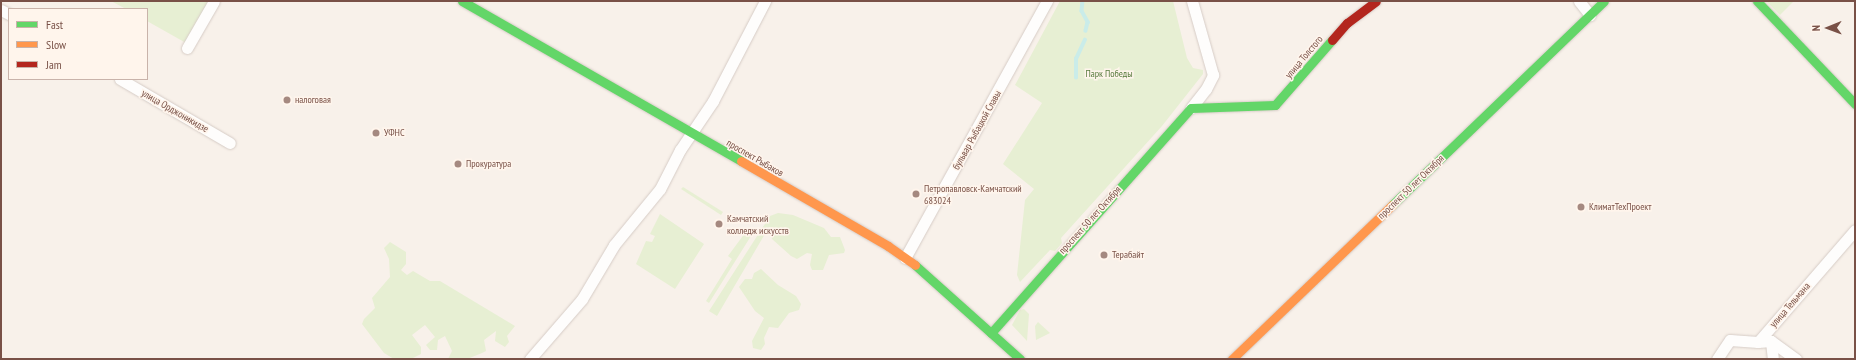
<!DOCTYPE html>
<html>
<head>
<meta charset="utf-8">
<style>
	body { margin:0 }
	#map { position:relative; width:1856px; height:360px; overflow:hidden; background:#f8f1ea; font-family:"PT Sans Narrow",sans-serif }
	div>[style] { position:absolute }
	.green>* { inset:0; background:#e7efd3 }
	.stream>* { height:3.5px; margin:-1.75px; padding:0 1.75px; transform-origin:1.75px; border-radius:1.75px; background:#caece9 }
	.roads { filter:drop-shadow(0 0 1px #d6ccc6) drop-shadow(0 0 1px #d6ccc6) }
	.street>* { height:11px; margin:-5.5px; padding:0 5.5px; transform-origin:5.5px; border-radius:5.5px; background:#fefdfc }
	.fast>* { height:9px; margin:-4.5px; padding:0 4.5px; transform-origin:4.5px; border-radius:4.5px; background:#63d668 }
	.slow>* { height:9px; margin:-4.5px; padding:0 4.5px; transform-origin:4.5px; border-radius:4.5px; background:#ff974d }
	.jam>* { height:9px; margin:-4.5px; padding:0 4.5px; transform-origin:4.5px; border-radius:4.5px; background:#b3261e }
	.dots>* { width:11px; height:11px; translate:-50% -50%; box-sizing:border-box; border:2px solid #fff5ec; border-radius:50% }
	span { translate:-50% -50%; white-space:nowrap; text-align:center; line-height:1.15; -webkit-text-stroke:3px #fff5ec; paint-order:stroke }
	.street-label { font-size:10px; color:#795147 }
	.park-label { font-size:10px; color:#577a3c }
	.poi-label { font-size:10px; color:#795147 }
	.left { translate:0 -50%; text-align:left }
	.frame { position:absolute; inset:0; border:2px solid #795147; pointer-events:none }
	.legend { position:absolute; left:8px; top:8px; width:140px; height:72px; box-sizing:border-box; background:#fff5ec; border:1px solid #c9b3aa; margin:0; padding:5px 7px; list-style:none; font-size:12px; color:#795147 }
	.legend li { display:flex; align-items:center; gap:8px; height:20px }
	.legend b { width:20px; border:1px solid #c9b3aa }
	.north { position:absolute; left:1808px; top:8px; width:40px; height:40px; -webkit-text-stroke:3px #fff5ec; paint-order:stroke; rotate:269deg; font-size:11px; font-weight:700; line-height:16px; text-align:center; color:#795147 }
	.north::after { content:''; display:block; margin:auto; width:14px; height:18px; background:#795147; clip-path:polygon(50% 0,100% 100%,50% 72%,0 100%) }
</style>
</head>
<body>
<div id="map">
	<div class="green">
		<i style="clip-path:polygon(111px 1px,210px 1px,186px 43px,147px 21px,147px 9px,126px 9px)"></i>
		<i style="clip-path:polygon(1060px 1px,1173px 1px,1187px 58px,1193px 68px,1203px 70px,1203px 74px,1162px 126px,1061px 238px,1062px 243px,1055px 251px,1050px 250px,1020px 282px,1017px 275px,1025px 200px,1034px 189px,1003px 164px,1042px 103px,1015px 85px)"></i>
		<i style="clip-path:polygon(1766px 1px,1794px 1px,1780px 15px)"></i>
		<i style="clip-path:polygon(683px 187px,723px 212px,721px 215px,681px 189px)"></i>
		<i style="clip-path:polygon(778px 213px,793px 215px,824px 228px,831px 237px,840px 237px,845px 250px,844px 253px,829px 255px,823px 270px,812px 270px,810px 265px,812px 254px,807px 253px,797px 259px,791px 256px,772px 239px,769px 227px,717px 316px,709px 311px,770px 216px)"></i>
		<i style="clip-path:polygon(660px 214px,704px 244px,675px 289px,636px 264px,646px 241px,652px 242px,655px 236px,650px 234px)"></i>
		<i style="clip-path:polygon(745px 233px,751px 236px,709px 303px,706px 301px,732px 259px,728px 256px)"></i>
		<i style="clip-path:polygon(390px 242px,406px 252px,406px 264px,401px 270px,407px 275px,413px 271px,430px 281px,440px 281px,515px 326px,507px 336px,509px 342px,505px 347px,495px 341px,496px 331px,484px 340px,486px 351px,482px 353px,467px 359px,448px 359px,452px 351px,445px 336px,438px 340px,437px 350px,430px 350px,426px 345px,435px 337px,425px 325px,412px 335px,421px 347px,421px 354px,411px 359px,394px 359px,384px 353px,362px 324px,364px 319px,375px 308px,372px 298px,390px 277px,389px 259px,384px 248px)"></i>
		<i style="clip-path:polygon(761px 269px,778px 285px,796px 296px,801px 304px,799px 310px,789px 313px,778px 328px,769px 327px,764px 338px,765px 344px,761px 350px,753px 348px,752px 341px,764px 318px,755px 311px,739px 287px,745px 279px,752px 279px,754px 273px)"></i>
		<i style="clip-path:polygon(1024px 309px,1029px 314px,1027px 341px,1012px 325px,1020px 310px)"></i>
		<i style="clip-path:polygon(1038px 322px,1050px 333px,1036px 340px,1035px 326px)"></i>
	</div>
	<div class="stream">
		<i style="left:1083px;top:1px;width:10px;rotate:96deg"></i>
		<i style="left:1082px;top:11px;width:13px;rotate:61deg"></i>
		<i style="left:1088px;top:22px;width:9px;rotate:103deg"></i>
		<i style="left:1076px;top:78px;width:19px;rotate:-90deg"></i>
		<i style="left:1076px;top:59px;width:21px;rotate:-65deg"></i>
	</div>
	<div class="roads">
		<div class="street">
			<i style="left:1579px;top:1px;width:18px;rotate:52deg"></i>
			<i style="left:1px;top:10px;width:9px;rotate:27deg"></i>
			<i style="left:187px;top:48px;width:54px;rotate:-60.1deg"></i>
			<i style="left:120px;top:79px;width:127px;rotate:30.2deg"></i>
			<i style="left:1191px;top:108px;width:24px;rotate:-52deg"></i>
			<i style="left:1206px;top:89px;width:16px;rotate:-63deg"></i>
			<i style="left:1213px;top:75px;width:77px;rotate:-105.8deg"></i>
			<i style="left:905px;top:258px;width:294px;rotate:-61.1deg"></i>
			<i style="left:1771px;top:341px;width:18px;rotate:84deg"></i>
			<i style="left:1758px;top:342px;width:13px;rotate:-4deg"></i>
			<i style="left:1771px;top:341px;width:31px;rotate:36deg"></i>
			<i style="left:530px;top:359px;width:79px;rotate:-49.1deg"></i>
			<i style="left:582px;top:299px;width:63px;rotate:-59.3deg"></i>
			<i style="left:614px;top:245px;width:72px;rotate:-50.6deg"></i>
			<i style="left:660px;top:189px;width:44px;rotate:-62.9deg"></i>
			<i style="left:680px;top:150px;width:59px;rotate:-56deg"></i>
			<i style="left:713px;top:101px;width:113px;rotate:-62.5deg"></i>
			<i style="left:1717px;top:359px;width:23px;rotate:-56deg"></i>
			<i style="left:1730px;top:340px;width:28px;rotate:4deg"></i>
			<i style="left:1758px;top:342px;width:148px;rotate:-49.1deg"></i>
		</div>
		<div class="fast">
			<i style="left:462px;top:1px;width:322px;rotate:29.8deg"></i>
			<i style="left:1757px;top:1px;width:142px;rotate:46.4deg"></i>
			<i style="left:1392px;top:205px;width:294px;rotate:-43.9deg"></i>
			<i style="left:915px;top:265px;width:141px;rotate:41.8deg"></i>
			<i style="left:991px;top:333px;width:301px;rotate:-48.4deg"></i>
			<i style="left:1191px;top:108px;width:84px;rotate:-2deg"></i>
			<i style="left:1275px;top:105px;width:86px;rotate:-48.8deg"></i>
		</div>
		<div class="slow">
			<i style="left:741px;top:161px;width:170px;rotate:30deg"></i>
			<i style="left:888px;top:246px;width:33px;rotate:35deg"></i>
			<i style="left:1232px;top:359px;width:222px;rotate:-43.9deg"></i>
		</div>
		<div class="jam">
			<i style="left:1332px;top:40px;width:23px;rotate:-49deg"></i>
			<i style="left:1347px;top:23px;width:36px;rotate:-37deg"></i>
		</div>
	</div>
	<div class="dots">
		<i style="left:287px;top:100px;background:#a58980"></i>
		<i style="left:376px;top:133px;background:#a58980"></i>
		<i style="left:458px;top:164px;background:#a58980"></i>
		<i style="left:916px;top:194px;background:#a58980"></i>
		<i style="left:1581px;top:207px;background:#a58980"></i>
		<i style="left:719px;top:224px;background:#a58980"></i>
		<i style="left:1104px;top:255px;background:#a58980"></i>
	</div>
	<div class="street-label">
		<span style="left:1304px;top:57px;rotate:-50deg">улица Толстого</span>
		<span style="left:175px;top:111px;rotate:30deg">улица Орджоникидзе</span>
		<span style="left:977px;top:130px;rotate:-61deg">бульвар Рыбацкой Славы</span>
		<span style="left:755px;top:158px;rotate:30deg">проспект Рыбаков</span>
		<span style="left:1411px;top:187px;rotate:-44deg">проспект 50 лет Октября</span>
		<span style="left:1090px;top:220px;rotate:-48deg">проспект 50 лет Октября</span>
		<span style="left:1790px;top:305px;rotate:-49deg">улица Тельмана</span>
	</div>
	<div class="park-label">
		<span style="left:1109px;top:74px">Парк Победы</span>
	</div>
	<div class="poi-label">
		<span class="left" style="left:295px;top:100px">налоговая</span>
		<span class="left" style="left:384px;top:133px">УФНС</span>
		<span class="left" style="left:466px;top:164px">Прокуратура</span>
		<span class="left" style="left:924px;top:194px">Петропавловск-Камчатский<br>683024</span>
		<span class="left" style="left:1589px;top:207px">КлиматТехПроект</span>
		<span class="left" style="left:727px;top:224px">Камчатский<br>колледж искусств</span>
		<span class="left" style="left:1112px;top:255px">Терабайт</span>
	</div>
	<div class="frame"></div>
	<ul class="legend">
	<li><b style="height:5px;background:#63d668"></b>Fast</li>
	<li><b style="height:5px;background:#ff974d"></b>Slow</li>
	<li><b style="height:5px;background:#b3261e"></b>Jam</li>
	</ul>
	<div class="north">N</div>
</div>
</body>
</html>
